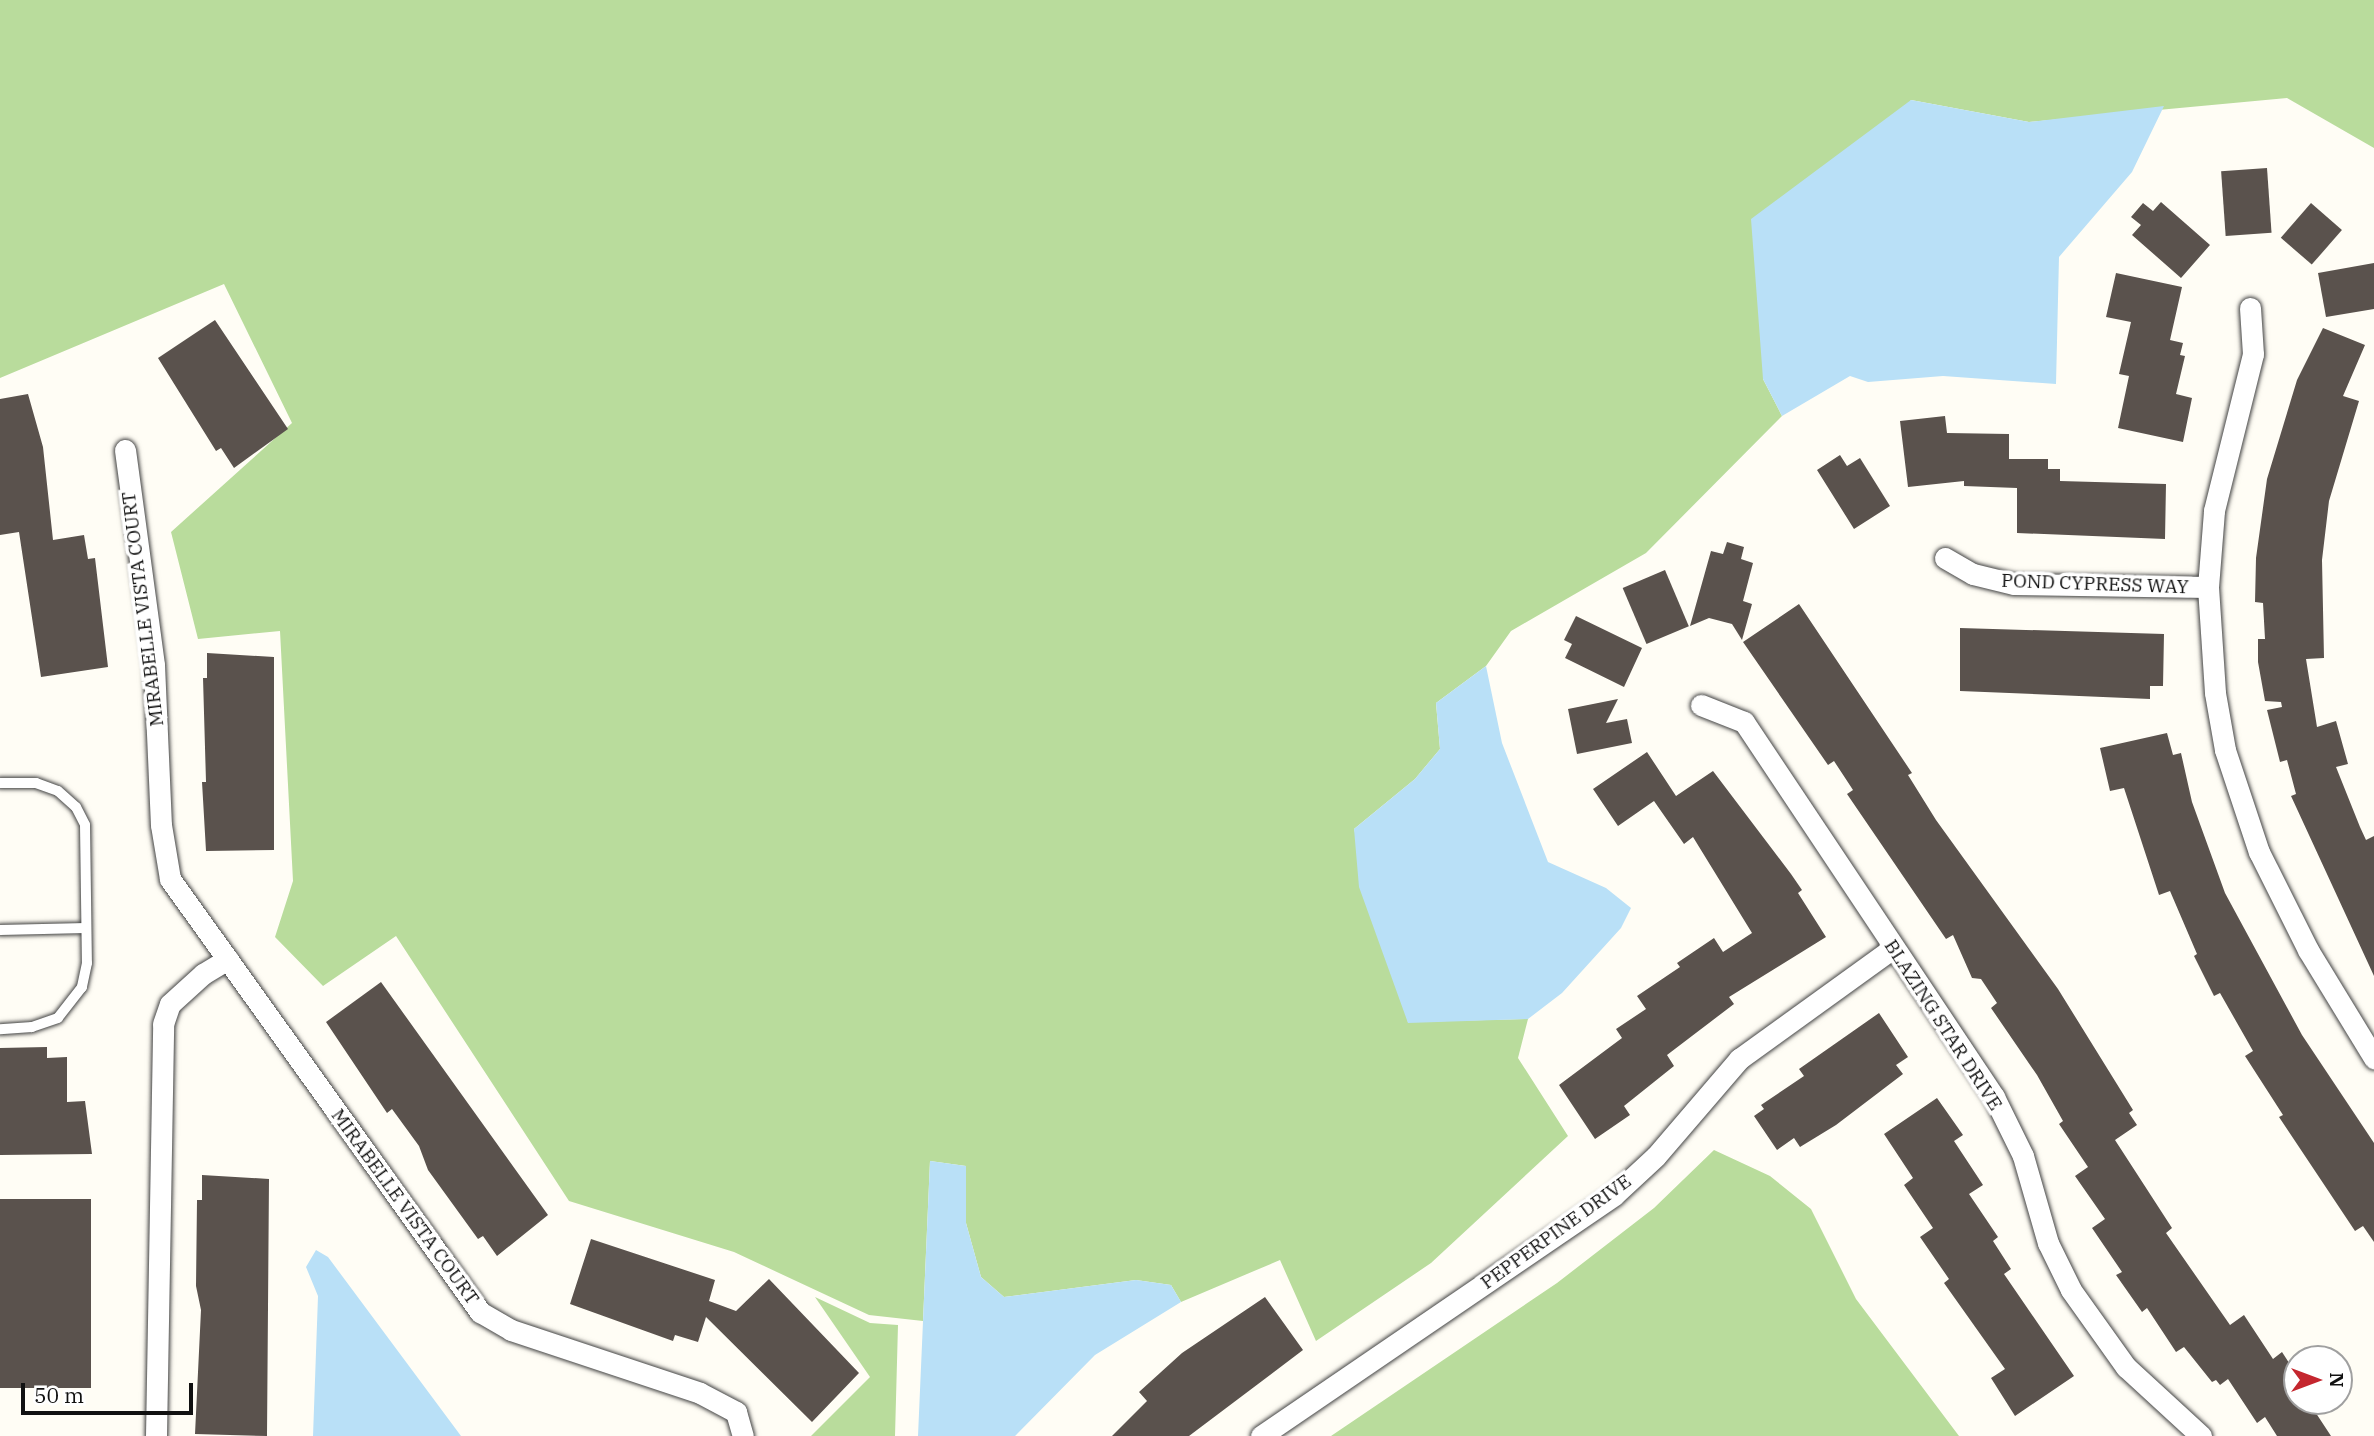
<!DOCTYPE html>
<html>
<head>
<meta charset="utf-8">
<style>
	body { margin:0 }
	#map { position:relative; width:2374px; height:1436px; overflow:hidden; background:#fffdf5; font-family:"IBM Plex Serif",serif }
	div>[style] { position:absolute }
	.forest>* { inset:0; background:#b9dc9c }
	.water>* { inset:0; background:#b9e0f7 }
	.building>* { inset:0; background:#5a524d; transform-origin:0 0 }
	.roads { filter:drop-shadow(0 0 2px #444) drop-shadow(0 0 2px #444) }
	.service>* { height:10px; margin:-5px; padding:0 5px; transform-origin:5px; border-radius:5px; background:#fff }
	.minor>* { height:21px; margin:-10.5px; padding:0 10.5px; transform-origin:10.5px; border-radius:10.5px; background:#fff }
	span { translate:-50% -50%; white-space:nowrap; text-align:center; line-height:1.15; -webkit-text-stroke:7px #fff; paint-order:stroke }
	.street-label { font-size:19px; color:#111 }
	.north { position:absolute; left:2283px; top:1345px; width:70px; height:70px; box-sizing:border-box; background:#fff; border:2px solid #a0a0a0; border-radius:50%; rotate:90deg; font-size:19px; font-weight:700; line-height:28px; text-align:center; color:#111 }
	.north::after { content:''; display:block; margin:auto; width:24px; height:32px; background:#c4262e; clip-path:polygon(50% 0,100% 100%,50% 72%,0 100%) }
	.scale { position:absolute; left:21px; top:1383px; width:172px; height:32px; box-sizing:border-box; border:4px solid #111; border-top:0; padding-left:9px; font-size:21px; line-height:24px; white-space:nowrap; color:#111; -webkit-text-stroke:5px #fff; paint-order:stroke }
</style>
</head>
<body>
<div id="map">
	<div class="forest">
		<i style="clip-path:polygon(0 0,2374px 0,2374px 148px,2287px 98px,2029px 122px,1911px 100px,1763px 379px,1782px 416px,1646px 553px,1511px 631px,1486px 666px,1436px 703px,1440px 749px,1415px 779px,1354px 829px,1408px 1022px,1528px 1019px,1518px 1058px,1568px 1136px,1431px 1263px,1316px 1341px,1280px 1260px,1181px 1302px,1171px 1285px,1136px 1280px,1004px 1297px,981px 1277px,966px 1223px,966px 1166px,930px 1161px,923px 1321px,869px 1315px,734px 1252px,569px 1201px,396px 936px,323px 986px,275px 937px,293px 881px,280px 631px,198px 639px,171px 532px,292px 423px,224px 284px,0 378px)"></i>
		<i style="clip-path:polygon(1714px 1150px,1770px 1176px,1811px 1209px,1856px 1299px,1959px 1436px,1331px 1436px,1557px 1283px,1654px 1208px)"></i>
		<i style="clip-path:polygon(815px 1297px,870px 1323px,898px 1325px,895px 1436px,811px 1436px,870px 1377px)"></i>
	</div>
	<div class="water">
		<i style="clip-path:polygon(1911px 100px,2029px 122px,2164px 106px,2132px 172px,2059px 257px,2056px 384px,1943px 376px,1868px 382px,1850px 376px,1782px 416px,1763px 379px,1751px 219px)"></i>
		<i style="clip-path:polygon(1486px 666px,1502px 743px,1548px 862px,1606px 888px,1631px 908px,1621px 928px,1562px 993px,1528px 1019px,1408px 1023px,1359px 887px,1354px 829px,1415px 779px,1440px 749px,1436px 703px)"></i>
		<i style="clip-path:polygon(930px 1161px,966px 1166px,966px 1223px,981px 1277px,1004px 1297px,1136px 1280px,1171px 1285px,1181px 1302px,1095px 1355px,1015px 1436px,918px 1436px)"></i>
		<i style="clip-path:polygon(316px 1250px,328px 1257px,461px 1436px,313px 1436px,318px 1296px,306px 1267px)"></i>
	</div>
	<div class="building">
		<i style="left:2267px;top:168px;width:65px;height:46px;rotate:86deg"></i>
		<i style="clip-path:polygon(2161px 202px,2210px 245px,2181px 278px,2132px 235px,2141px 225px,2131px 217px,2143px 203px,2153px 211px)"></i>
		<i style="left:2311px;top:203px;width:41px;height:46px;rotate:41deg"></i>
		<i style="clip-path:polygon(2374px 263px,2374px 309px,2326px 317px,2318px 273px)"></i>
		<i style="clip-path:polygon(2116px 273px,2182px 287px,2170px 340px,2183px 343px,2180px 355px,2185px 356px,2176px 394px,2192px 398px,2183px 442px,2118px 428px,2129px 376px,2119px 374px,2131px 322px,2106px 317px)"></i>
		<i style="clip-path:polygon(215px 320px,288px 429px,234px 468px,221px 448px,216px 451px,158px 358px)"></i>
		<i style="clip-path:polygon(2323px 328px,2365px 345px,2343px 396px,2359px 401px,2329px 501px,2322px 560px,2324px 658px,2306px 659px,2317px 727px,2336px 721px,2348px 764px,2336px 767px,2360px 827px,2366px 840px,2374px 836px,2374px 976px,2291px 796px,2296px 794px,2287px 760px,2280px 762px,2267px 710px,2282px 707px,2281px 702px,2265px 701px,2258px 662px,2258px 639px,2265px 639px,2263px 603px,2255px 602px,2256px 558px,2267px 479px,2297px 380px)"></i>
		<i style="clip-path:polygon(28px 394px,43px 447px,53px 540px,84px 535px,88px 559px,95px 558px,108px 667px,41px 677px,19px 532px,0 535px,0 399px)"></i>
		<i style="clip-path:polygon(1945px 416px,1947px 433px,2009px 434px,2009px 459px,2048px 459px,2048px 469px,2060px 469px,2060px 481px,2166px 484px,2165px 539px,2017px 533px,2017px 488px,1964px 486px,1964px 481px,1908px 487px,1900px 421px)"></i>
		<i style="clip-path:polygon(1840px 455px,1847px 466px,1860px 458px,1890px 506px,1854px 529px,1817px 470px)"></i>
		<i style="clip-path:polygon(1727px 542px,1744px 547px,1741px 559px,1753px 563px,1743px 601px,1752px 604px,1742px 640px,1732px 624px,1709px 618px,1690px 626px,1711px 551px,1723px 554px)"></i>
		<i style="left:1665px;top:570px;width:61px;height:46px;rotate:67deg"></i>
		<i style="clip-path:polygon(1799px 604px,1912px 773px,1908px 775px,1936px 820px,2058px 989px,2133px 1110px,2129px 1113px,2137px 1125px,2115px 1140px,2172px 1228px,2166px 1233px,2230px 1325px,2244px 1315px,2273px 1359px,2282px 1352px,2297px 1375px,2297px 1401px,2308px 1401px,2331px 1436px,2277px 1436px,2265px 1417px,2257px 1423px,2228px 1379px,2220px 1385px,2216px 1380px,2212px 1382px,2184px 1347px,2176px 1352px,2147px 1308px,2142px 1312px,2116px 1275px,2122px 1272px,2092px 1228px,2105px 1219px,2075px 1176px,2088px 1167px,2059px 1124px,2063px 1121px,2037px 1075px,1991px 1008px,1997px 1003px,1981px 979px,1972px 978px,1953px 935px,1946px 939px,1847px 794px,1853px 790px,1834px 761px,1828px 765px,1743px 642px)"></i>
		<i style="clip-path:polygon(1576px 616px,1642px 648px,1624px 687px,1565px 658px,1572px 644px,1564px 640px)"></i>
		<i style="clip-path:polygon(1960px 628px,2164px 634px,2163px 686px,2150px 686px,2150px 699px,1960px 691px)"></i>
		<i style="clip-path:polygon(207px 653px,274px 657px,274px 850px,206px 851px,202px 782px,206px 782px,203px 678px,207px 678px)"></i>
		<i style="clip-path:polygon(1618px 699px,1606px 723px,1627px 719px,1632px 743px,1577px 754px,1568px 709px)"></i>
		<i style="clip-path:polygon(2167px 733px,2173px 755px,2181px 753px,2192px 802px,2225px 893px,2302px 1035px,2374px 1143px,2374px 1242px,2363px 1226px,2355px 1231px,2279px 1117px,2283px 1115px,2245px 1056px,2253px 1051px,2220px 993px,2214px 996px,2194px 956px,2197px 954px,2170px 891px,2159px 895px,2124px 788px,2110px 791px,2100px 748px)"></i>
		<i style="clip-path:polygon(1647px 752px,1676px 796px,1713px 771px,1791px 874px,1802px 890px,1798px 893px,1826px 937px,1729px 997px,1734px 1004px,1667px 1055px,1674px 1066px,1624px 1106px,1630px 1115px,1595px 1139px,1559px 1085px,1622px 1038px,1616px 1029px,1646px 1009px,1637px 996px,1680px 967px,1677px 963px,1714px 938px,1723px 952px,1752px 933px,1693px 837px,1684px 844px,1654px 801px,1618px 826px,1593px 789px)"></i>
		<i style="clip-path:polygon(381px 982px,548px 1215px,497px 1256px,483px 1236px,478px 1239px,428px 1170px,419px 1146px,392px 1109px,387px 1113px,326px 1022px)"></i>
		<i style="clip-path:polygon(1879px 1013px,1908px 1057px,1896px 1065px,1903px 1074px,1836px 1125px,1800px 1147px,1794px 1138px,1777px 1150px,1754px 1116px,1764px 1109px,1761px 1105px,1804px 1076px,1799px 1069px)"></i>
		<i style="clip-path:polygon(47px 1047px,47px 1058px,67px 1057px,67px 1102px,85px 1101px,92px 1154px,0 1155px,0 1048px)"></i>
		<i style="clip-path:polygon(1937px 1098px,1963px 1135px,1954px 1141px,1983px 1185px,1969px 1194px,1998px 1237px,1993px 1241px,2011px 1269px,2004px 1274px,2074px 1376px,2015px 1416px,1991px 1378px,2005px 1369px,1944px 1283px,1949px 1279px,1920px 1237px,1933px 1228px,1904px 1185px,1913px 1178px,1884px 1134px)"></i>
		<i style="clip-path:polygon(202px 1175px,269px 1179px,267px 1436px,195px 1434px,201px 1310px,196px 1286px,197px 1200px,202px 1200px)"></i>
		<i style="left:0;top:1199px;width:91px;height:189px"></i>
		<i style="clip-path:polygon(591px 1239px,715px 1280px,709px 1301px,736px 1311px,769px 1279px,859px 1373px,812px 1422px,706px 1317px,698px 1342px,675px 1335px,673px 1341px,570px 1304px)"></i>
		<i style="clip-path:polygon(1265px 1297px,1303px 1350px,1189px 1436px,1112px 1436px,1147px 1401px,1139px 1392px,1182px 1353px)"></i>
	</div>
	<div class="roads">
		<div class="service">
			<i style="left:0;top:783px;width:36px"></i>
			<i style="left:36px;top:783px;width:23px;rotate:20deg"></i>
			<i style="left:58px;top:791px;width:24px;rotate:42deg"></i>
			<i style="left:76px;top:807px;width:20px;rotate:63deg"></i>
			<i style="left:85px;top:825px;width:138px;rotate:89.2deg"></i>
			<i style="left:87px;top:963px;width:25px;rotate:102deg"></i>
			<i style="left:82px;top:987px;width:39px;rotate:128deg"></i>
			<i style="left:58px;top:1018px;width:28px;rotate:161deg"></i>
			<i style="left:32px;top:1027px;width:32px;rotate:176deg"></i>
			<i style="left:0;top:930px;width:86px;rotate:-1.3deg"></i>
		</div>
		<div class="minor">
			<i style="left:2250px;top:308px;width:46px;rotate:86.3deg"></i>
			<i style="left:2253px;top:354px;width:162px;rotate:104deg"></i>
			<i style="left:2214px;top:511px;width:76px;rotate:94.5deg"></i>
			<i style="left:2208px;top:587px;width:106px;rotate:86.2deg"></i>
			<i style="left:2215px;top:693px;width:58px;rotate:80deg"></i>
			<i style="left:2225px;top:750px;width:108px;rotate:71.6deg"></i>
			<i style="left:2259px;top:852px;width:110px;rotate:63.4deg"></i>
			<i style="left:2308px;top:950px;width:127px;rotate:58.6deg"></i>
			<i style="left:125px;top:450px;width:217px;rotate:82.3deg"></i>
			<i style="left:154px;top:665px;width:160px;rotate:87.5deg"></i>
			<i style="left:161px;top:825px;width:55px;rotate:80.5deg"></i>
			<i style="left:170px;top:879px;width:533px;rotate:54.4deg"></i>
			<i style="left:480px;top:1312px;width:36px;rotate:30deg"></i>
			<i style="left:511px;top:1330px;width:199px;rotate:18.4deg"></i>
			<i style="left:700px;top:1393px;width:41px;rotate:27.8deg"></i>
			<i style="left:736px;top:1412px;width:25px;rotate:74deg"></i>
			<i style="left:1945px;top:558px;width:32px;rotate:30deg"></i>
			<i style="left:1973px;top:574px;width:42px;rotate:13.7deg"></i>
			<i style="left:2014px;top:584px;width:194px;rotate:0.9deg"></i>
			<i style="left:1701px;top:705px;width:46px;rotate:21.6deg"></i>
			<i style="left:1744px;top:722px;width:451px;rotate:56.3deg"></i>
			<i style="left:1994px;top:1097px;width:66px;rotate:63.8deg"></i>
			<i style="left:2023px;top:1156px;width:91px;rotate:74deg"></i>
			<i style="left:2048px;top:1243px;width:52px;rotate:63.9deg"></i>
			<i style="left:2071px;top:1290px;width:95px;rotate:54.5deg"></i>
			<i style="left:2126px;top:1367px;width:102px;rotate:42.6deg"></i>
			<i style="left:156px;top:1436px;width:412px;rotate:-89deg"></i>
			<i style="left:163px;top:1024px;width:21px;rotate:-71deg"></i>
			<i style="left:170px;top:1004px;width:45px;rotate:-42.3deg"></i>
			<i style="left:203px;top:974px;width:29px;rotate:-31deg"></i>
			<i style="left:1261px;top:1436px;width:427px;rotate:-34.3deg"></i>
			<i style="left:1614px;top:1195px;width:57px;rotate:-42.9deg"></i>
			<i style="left:1656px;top:1156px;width:128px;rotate:-49.4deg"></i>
			<i style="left:1739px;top:1059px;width:190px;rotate:-35.8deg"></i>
		</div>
	</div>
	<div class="street-label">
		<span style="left:2095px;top:584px;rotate:2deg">POND CYPRESS WAY</span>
		<span style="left:143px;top:609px;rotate:-97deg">MIRABELLE VISTA COURT</span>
		<span style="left:1943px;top:1025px;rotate:57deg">BLAZING STAR DRIVE</span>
		<span style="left:405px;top:1207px;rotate:54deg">MIRABELLE VISTA COURT</span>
		<span style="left:1556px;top:1232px;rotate:-36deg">PEPPERPINE DRIVE</span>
	</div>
	<div class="north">N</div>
	<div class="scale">50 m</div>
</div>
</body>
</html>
